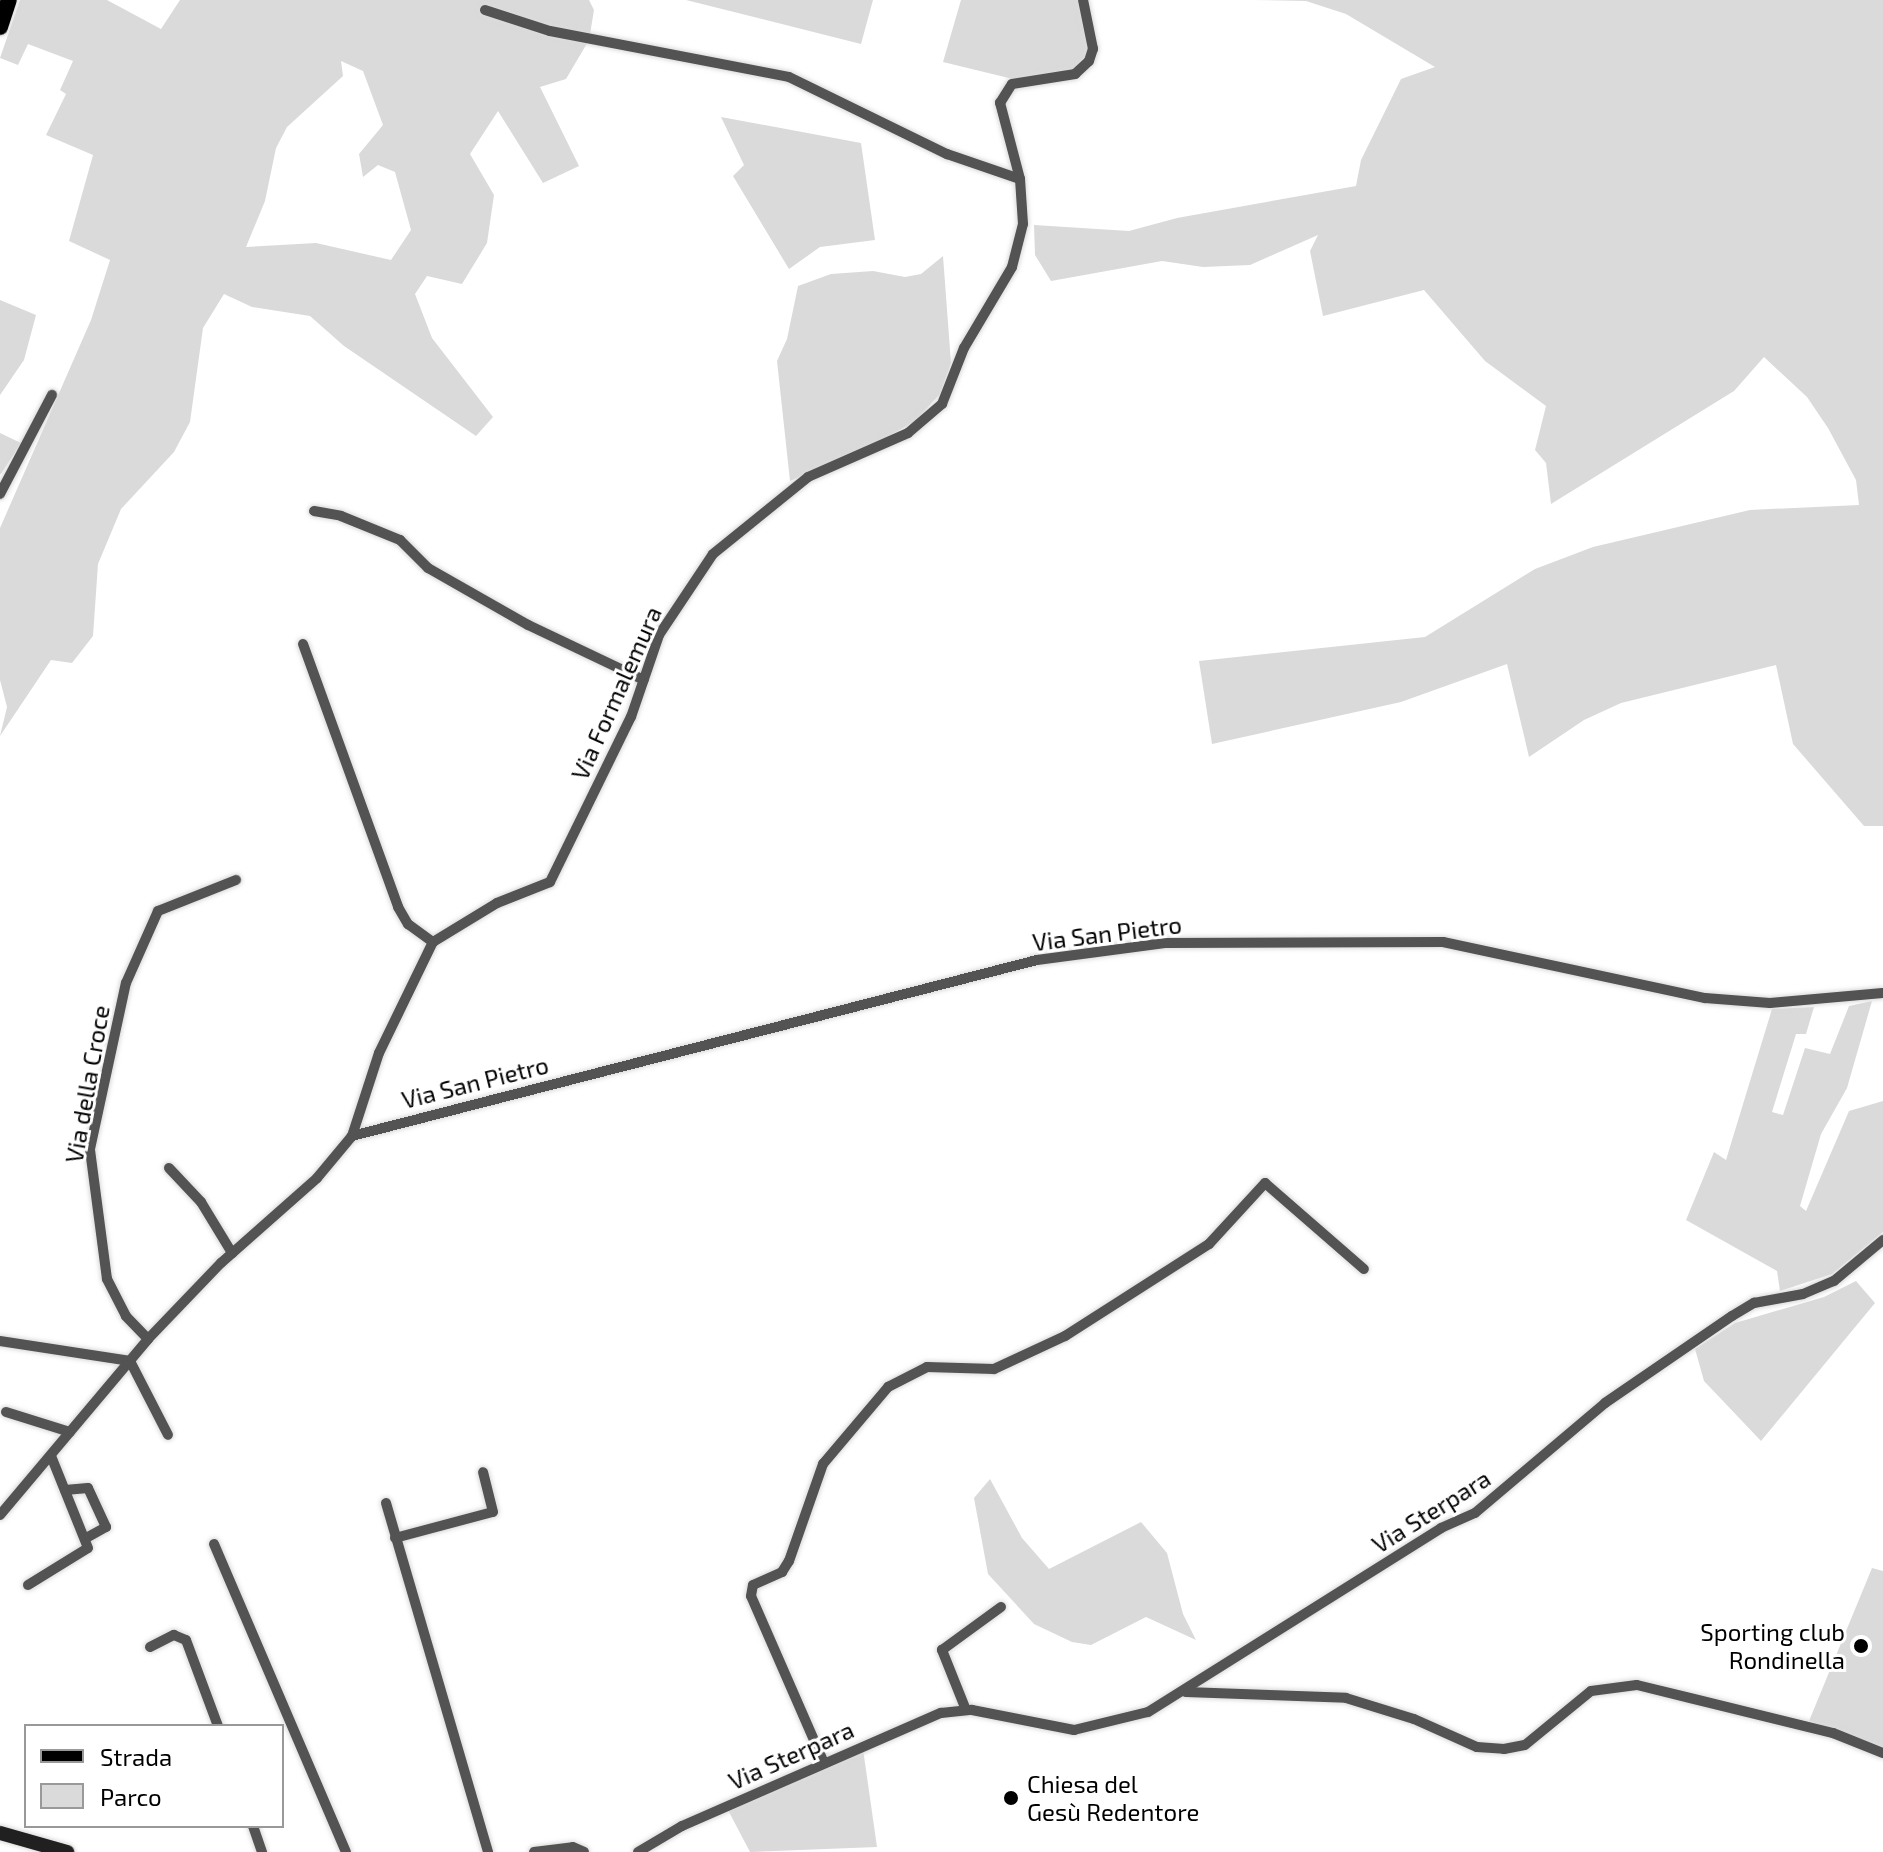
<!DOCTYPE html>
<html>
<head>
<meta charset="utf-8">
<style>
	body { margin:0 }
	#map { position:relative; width:1883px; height:1852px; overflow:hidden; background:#fff; font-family:"Exo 2",sans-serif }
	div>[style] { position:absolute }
	.green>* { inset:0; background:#dadada }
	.roads { filter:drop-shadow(0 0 2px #dbdbdb) drop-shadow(0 0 2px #dbdbdb) }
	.street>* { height:10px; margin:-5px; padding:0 5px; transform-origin:5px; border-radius:5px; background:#535353 }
	.secondary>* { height:14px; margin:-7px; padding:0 7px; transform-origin:7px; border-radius:7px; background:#202020 }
	.primary>* { height:16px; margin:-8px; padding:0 8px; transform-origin:8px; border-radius:8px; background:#000 }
	.dots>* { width:22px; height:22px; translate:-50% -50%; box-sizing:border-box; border:4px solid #fff; border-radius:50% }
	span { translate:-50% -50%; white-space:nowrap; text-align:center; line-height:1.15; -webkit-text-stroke:6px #fff; paint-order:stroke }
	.street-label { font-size:24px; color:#000 }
	.poi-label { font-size:24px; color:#000 }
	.right { translate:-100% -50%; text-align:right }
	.left { translate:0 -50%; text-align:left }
	.legend { position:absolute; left:24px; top:1724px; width:260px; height:104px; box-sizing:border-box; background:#fff; border:2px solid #999; margin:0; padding:10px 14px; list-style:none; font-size:24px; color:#000 }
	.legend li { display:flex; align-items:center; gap:16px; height:40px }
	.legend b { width:40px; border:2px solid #999 }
</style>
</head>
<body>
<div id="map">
	<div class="green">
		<i style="clip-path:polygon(evenodd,20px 0,107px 0,161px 29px,180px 0,589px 0,594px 10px,589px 40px,566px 79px,540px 87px,579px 166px,543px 183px,498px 111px,470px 154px,494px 195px,487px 243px,462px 284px,427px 276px,415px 294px,432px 338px,493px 417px,476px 436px,344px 346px,310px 316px,252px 307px,224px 294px,203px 328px,190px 422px,174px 452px,121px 509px,98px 564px,93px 636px,72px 663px,51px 660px,0 736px,7px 707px,0 680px,0 528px,91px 320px,110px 260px,69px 241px,93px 155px,46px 135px,66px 94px,60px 90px,73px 61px,28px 44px,18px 65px,0 58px,20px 0,341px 61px,363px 71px,383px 125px,359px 154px,363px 177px,378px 165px,395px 172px,411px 230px,391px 260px,316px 243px,246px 247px,265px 201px,276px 148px,287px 127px,343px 76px,341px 61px)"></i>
		<i style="clip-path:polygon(686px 0,873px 0,861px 44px)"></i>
		<i style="clip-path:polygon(961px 0,1083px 0,1092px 41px,1083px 69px,1021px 81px,943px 62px)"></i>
		<i style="clip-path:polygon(1252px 0,1883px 0,1883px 826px,1864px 826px,1793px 744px,1776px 665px,1621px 703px,1584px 720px,1529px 757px,1507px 664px,1401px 702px,1212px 744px,1199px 661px,1425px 637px,1535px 569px,1593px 547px,1750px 510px,1859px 505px,1856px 480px,1828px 428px,1807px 397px,1764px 357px,1734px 391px,1551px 504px,1546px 463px,1535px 450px,1546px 406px,1485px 361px,1424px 290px,1323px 316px,1310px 251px,1318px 235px,1250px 265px,1203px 267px,1162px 261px,1051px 281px,1035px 255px,1034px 225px,1129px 231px,1177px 218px,1356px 186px,1361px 160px,1401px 79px,1435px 67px,1346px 14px,1306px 1px)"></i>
		<i style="clip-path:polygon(721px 117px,861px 143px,875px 240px,820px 247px,789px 269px,733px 176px,744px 165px)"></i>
		<i style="clip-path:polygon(943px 256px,951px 363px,940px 394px,915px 421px,887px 437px,790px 481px,777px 361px,787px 339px,798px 286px,831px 274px,873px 271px,905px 277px,921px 274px)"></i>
		<i style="clip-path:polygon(0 300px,36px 315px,24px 360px,0 395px)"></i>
		<i style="clip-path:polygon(0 433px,21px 443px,1px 474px,0 474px)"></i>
		<i style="clip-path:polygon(1872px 1001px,1847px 1088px,1821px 1134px,1800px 1206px,1806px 1211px,1849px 1111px,1883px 1101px,1883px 1232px,1832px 1274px,1780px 1291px,1777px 1271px,1686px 1220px,1714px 1152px,1726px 1160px,1772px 1009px,1814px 1007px,1806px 1034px,1796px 1034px,1772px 1112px,1783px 1115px,1805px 1048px,1830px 1054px,1849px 1006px)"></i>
		<i style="clip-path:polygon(1856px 1281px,1875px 1303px,1761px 1441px,1704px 1381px,1695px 1349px,1735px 1323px,1824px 1297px)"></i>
		<i style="clip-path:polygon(990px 1479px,1022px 1538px,1049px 1569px,1141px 1522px,1167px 1553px,1183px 1614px,1196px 1640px,1146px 1617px,1091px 1645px,1072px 1642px,1034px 1624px,988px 1574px,974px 1498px)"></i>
		<i style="clip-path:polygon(1872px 1568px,1883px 1571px,1883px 1747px,1809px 1721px)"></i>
		<i style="clip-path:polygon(863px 1749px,877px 1847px,750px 1852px,728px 1810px)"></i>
	</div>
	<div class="roads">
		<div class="street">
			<i style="left:485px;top:10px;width:68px;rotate:17.9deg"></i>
			<i style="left:550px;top:31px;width:243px;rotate:10.9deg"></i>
			<i style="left:789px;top:77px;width:176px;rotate:26deg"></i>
			<i style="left:947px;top:154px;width:77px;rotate:18.9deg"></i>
			<i style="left:0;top:494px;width:112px;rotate:-62.3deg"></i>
			<i style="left:314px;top:511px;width:27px;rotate:10deg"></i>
			<i style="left:341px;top:516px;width:64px;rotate:22.1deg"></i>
			<i style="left:400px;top:540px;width:40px;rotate:45deg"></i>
			<i style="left:428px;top:568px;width:115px;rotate:29.7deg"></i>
			<i style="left:528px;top:625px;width:128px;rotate:25.4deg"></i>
			<i style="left:303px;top:644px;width:280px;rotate:70.1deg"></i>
			<i style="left:398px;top:907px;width:20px;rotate:60deg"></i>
			<i style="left:408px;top:924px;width:31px;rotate:36deg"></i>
			<i style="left:352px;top:1136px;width:707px;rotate:-14.41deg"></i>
			<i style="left:1037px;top:960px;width:129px;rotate:-7.6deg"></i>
			<i style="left:1165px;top:943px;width:278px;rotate:-0.2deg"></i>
			<i style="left:1443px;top:942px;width:268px;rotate:12.1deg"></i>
			<i style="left:1705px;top:998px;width:65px;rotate:4.4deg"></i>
			<i style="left:1770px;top:1003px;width:113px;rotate:-5.1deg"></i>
			<i style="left:169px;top:1168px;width:47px;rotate:46.7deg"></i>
			<i style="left:201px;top:1202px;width:60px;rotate:58.7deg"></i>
			<i style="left:148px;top:1339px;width:32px;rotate:-134deg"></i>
			<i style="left:126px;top:1316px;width:42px;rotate:-117.2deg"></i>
			<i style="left:107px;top:1279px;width:131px;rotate:-97.5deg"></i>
			<i style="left:90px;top:1149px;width:170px;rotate:-77.8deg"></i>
			<i style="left:126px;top:983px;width:79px;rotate:-66deg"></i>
			<i style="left:158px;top:911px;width:84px;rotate:-21.7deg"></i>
			<i style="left:0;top:1341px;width:132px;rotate:8.7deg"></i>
			<i style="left:130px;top:1361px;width:83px;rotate:62.8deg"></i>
			<i style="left:6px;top:1412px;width:67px;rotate:17.4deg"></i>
			<i style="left:65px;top:1490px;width:23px;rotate:-5deg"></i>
			<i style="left:88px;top:1488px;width:43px;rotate:65.2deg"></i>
			<i style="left:106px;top:1527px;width:23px;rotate:151deg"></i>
			<i style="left:386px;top:1503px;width:364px;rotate:73.7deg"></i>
			<i style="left:0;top:1515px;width:230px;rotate:-49.9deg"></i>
			<i style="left:148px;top:1339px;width:105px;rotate:-46.2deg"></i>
			<i style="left:221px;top:1263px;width:128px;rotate:-41.5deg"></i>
			<i style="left:317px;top:1178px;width:55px;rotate:-50.2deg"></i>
			<i style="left:352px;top:1136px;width:87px;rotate:-72deg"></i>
			<i style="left:379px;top:1053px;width:123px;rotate:-64.1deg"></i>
			<i style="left:433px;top:942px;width:75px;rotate:-31.4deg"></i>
			<i style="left:497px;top:903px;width:57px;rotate:-21.6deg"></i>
			<i style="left:550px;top:882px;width:184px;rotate:-63.9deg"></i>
			<i style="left:631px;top:717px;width:87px;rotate:-71.1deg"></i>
			<i style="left:659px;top:635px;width:97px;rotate:-56.3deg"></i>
			<i style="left:713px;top:554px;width:122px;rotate:-39deg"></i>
			<i style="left:808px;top:477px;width:109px;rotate:-23.7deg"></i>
			<i style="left:908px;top:433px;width:45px;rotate:-40.5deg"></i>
			<i style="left:942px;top:404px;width:60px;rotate:-68.6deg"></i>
			<i style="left:964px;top:348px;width:94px;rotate:-59.3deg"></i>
			<i style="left:1012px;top:267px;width:44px;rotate:-75.7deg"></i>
			<i style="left:1023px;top:224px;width:45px;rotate:-93.8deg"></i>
			<i style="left:1020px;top:179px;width:79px;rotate:-104.7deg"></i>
			<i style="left:1000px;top:103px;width:22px;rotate:-58deg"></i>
			<i style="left:1012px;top:84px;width:64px;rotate:-9deg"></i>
			<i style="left:1075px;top:74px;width:19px;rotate:-43deg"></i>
			<i style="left:1089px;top:61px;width:13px;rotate:-72deg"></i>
			<i style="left:1093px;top:49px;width:50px;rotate:-101.5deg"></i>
			<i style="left:395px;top:1538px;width:101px;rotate:-14.9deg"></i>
			<i style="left:493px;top:1512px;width:41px;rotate:-104deg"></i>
			<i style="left:214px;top:1544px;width:335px;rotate:66.8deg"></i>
			<i style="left:28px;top:1585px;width:70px;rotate:-31.7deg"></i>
			<i style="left:88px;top:1548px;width:99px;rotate:-111.9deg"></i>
			<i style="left:150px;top:1647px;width:27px;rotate:-27deg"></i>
			<i style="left:174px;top:1635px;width:13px;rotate:23deg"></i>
			<i style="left:186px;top:1640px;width:92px;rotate:69.6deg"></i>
			<i style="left:1186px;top:1692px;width:160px;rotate:2.1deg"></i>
			<i style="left:1346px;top:1698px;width:71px;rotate:17.2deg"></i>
			<i style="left:1414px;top:1719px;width:69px;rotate:24deg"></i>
			<i style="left:1477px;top:1747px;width:27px;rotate:4deg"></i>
			<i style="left:1504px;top:1749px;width:21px;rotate:-11deg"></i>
			<i style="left:1525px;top:1745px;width:85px;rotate:-39.3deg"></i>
			<i style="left:1591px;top:1691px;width:46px;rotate:-7.4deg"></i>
			<i style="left:1637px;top:1685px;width:202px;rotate:13.8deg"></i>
			<i style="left:1833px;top:1733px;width:54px;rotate:21.8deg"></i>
			<i style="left:966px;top:1710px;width:65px;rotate:-111.8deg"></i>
			<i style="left:942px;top:1650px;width:73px;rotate:-36.1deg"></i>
			<i style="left:824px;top:1763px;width:182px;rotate:-113.6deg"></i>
			<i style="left:751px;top:1596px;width:11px;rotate:-80deg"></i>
			<i style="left:753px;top:1585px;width:32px;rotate:-24deg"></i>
			<i style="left:782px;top:1572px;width:13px;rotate:-58deg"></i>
			<i style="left:789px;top:1561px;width:103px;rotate:-70.7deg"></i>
			<i style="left:823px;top:1464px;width:101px;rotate:-49.8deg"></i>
			<i style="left:888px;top:1387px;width:44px;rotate:-27.1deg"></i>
			<i style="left:927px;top:1367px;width:67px;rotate:1.7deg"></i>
			<i style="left:994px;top:1369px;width:78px;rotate:-24.9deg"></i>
			<i style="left:1065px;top:1336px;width:171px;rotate:-32.6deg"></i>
			<i style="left:1209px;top:1244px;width:83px;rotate:-47.4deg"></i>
			<i style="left:1265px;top:1183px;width:131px;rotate:41deg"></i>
			<i style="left:253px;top:1826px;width:28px;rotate:71deg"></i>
			<i style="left:534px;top:1852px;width:39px;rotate:-7deg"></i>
			<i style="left:573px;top:1847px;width:12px;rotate:24deg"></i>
			<i style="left:638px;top:1852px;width:51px;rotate:-30.6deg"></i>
			<i style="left:682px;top:1826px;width:283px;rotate:-23.6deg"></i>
			<i style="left:941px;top:1713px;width:31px;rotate:-6deg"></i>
			<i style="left:972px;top:1710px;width:104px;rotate:11.1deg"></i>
			<i style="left:1074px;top:1730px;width:76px;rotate:-13.7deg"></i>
			<i style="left:1148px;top:1712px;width:346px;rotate:-32.1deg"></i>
			<i style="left:1441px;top:1528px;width:37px;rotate:-24deg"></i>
			<i style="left:1475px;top:1513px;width:170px;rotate:-40.2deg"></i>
			<i style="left:1605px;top:1403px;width:154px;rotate:-34.4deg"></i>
			<i style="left:1732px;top:1316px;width:26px;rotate:-31deg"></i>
			<i style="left:1754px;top:1303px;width:50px;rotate:-10.4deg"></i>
			<i style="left:1803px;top:1294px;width:34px;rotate:-23deg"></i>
			<i style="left:1834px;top:1281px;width:64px;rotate:-39.9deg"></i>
		</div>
		<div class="secondary">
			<i style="left:0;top:1833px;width:70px;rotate:15.8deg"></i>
		</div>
		<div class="primary">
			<i style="left:0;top:27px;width:28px;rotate:-72deg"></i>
		</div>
	</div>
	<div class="dots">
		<i style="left:1861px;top:1646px;background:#000"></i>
		<i style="left:1011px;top:1798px;background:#000"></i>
	</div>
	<div class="street-label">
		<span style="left:616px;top:693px;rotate:-66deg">Via Formalemura</span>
		<span style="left:1107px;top:933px;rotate:-7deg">Via San Pietro</span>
		<span style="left:475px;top:1082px;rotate:-14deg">Via San Pietro</span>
		<span style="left:87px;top:1084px;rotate:-80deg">Via della Croce</span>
		<span style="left:1431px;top:1511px;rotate:-32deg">Via Sterpara</span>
		<span style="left:791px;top:1755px;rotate:-24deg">Via Sterpara</span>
	</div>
	<div class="poi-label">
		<span class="right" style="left:1845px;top:1646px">Sporting club<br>Rondinella</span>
		<span class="left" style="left:1027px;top:1798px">Chiesa del<br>Gesù Redentore</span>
	</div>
	<ul class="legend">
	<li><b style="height:10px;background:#000"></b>Strada</li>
	<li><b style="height:22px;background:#dadada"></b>Parco</li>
	</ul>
</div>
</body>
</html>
